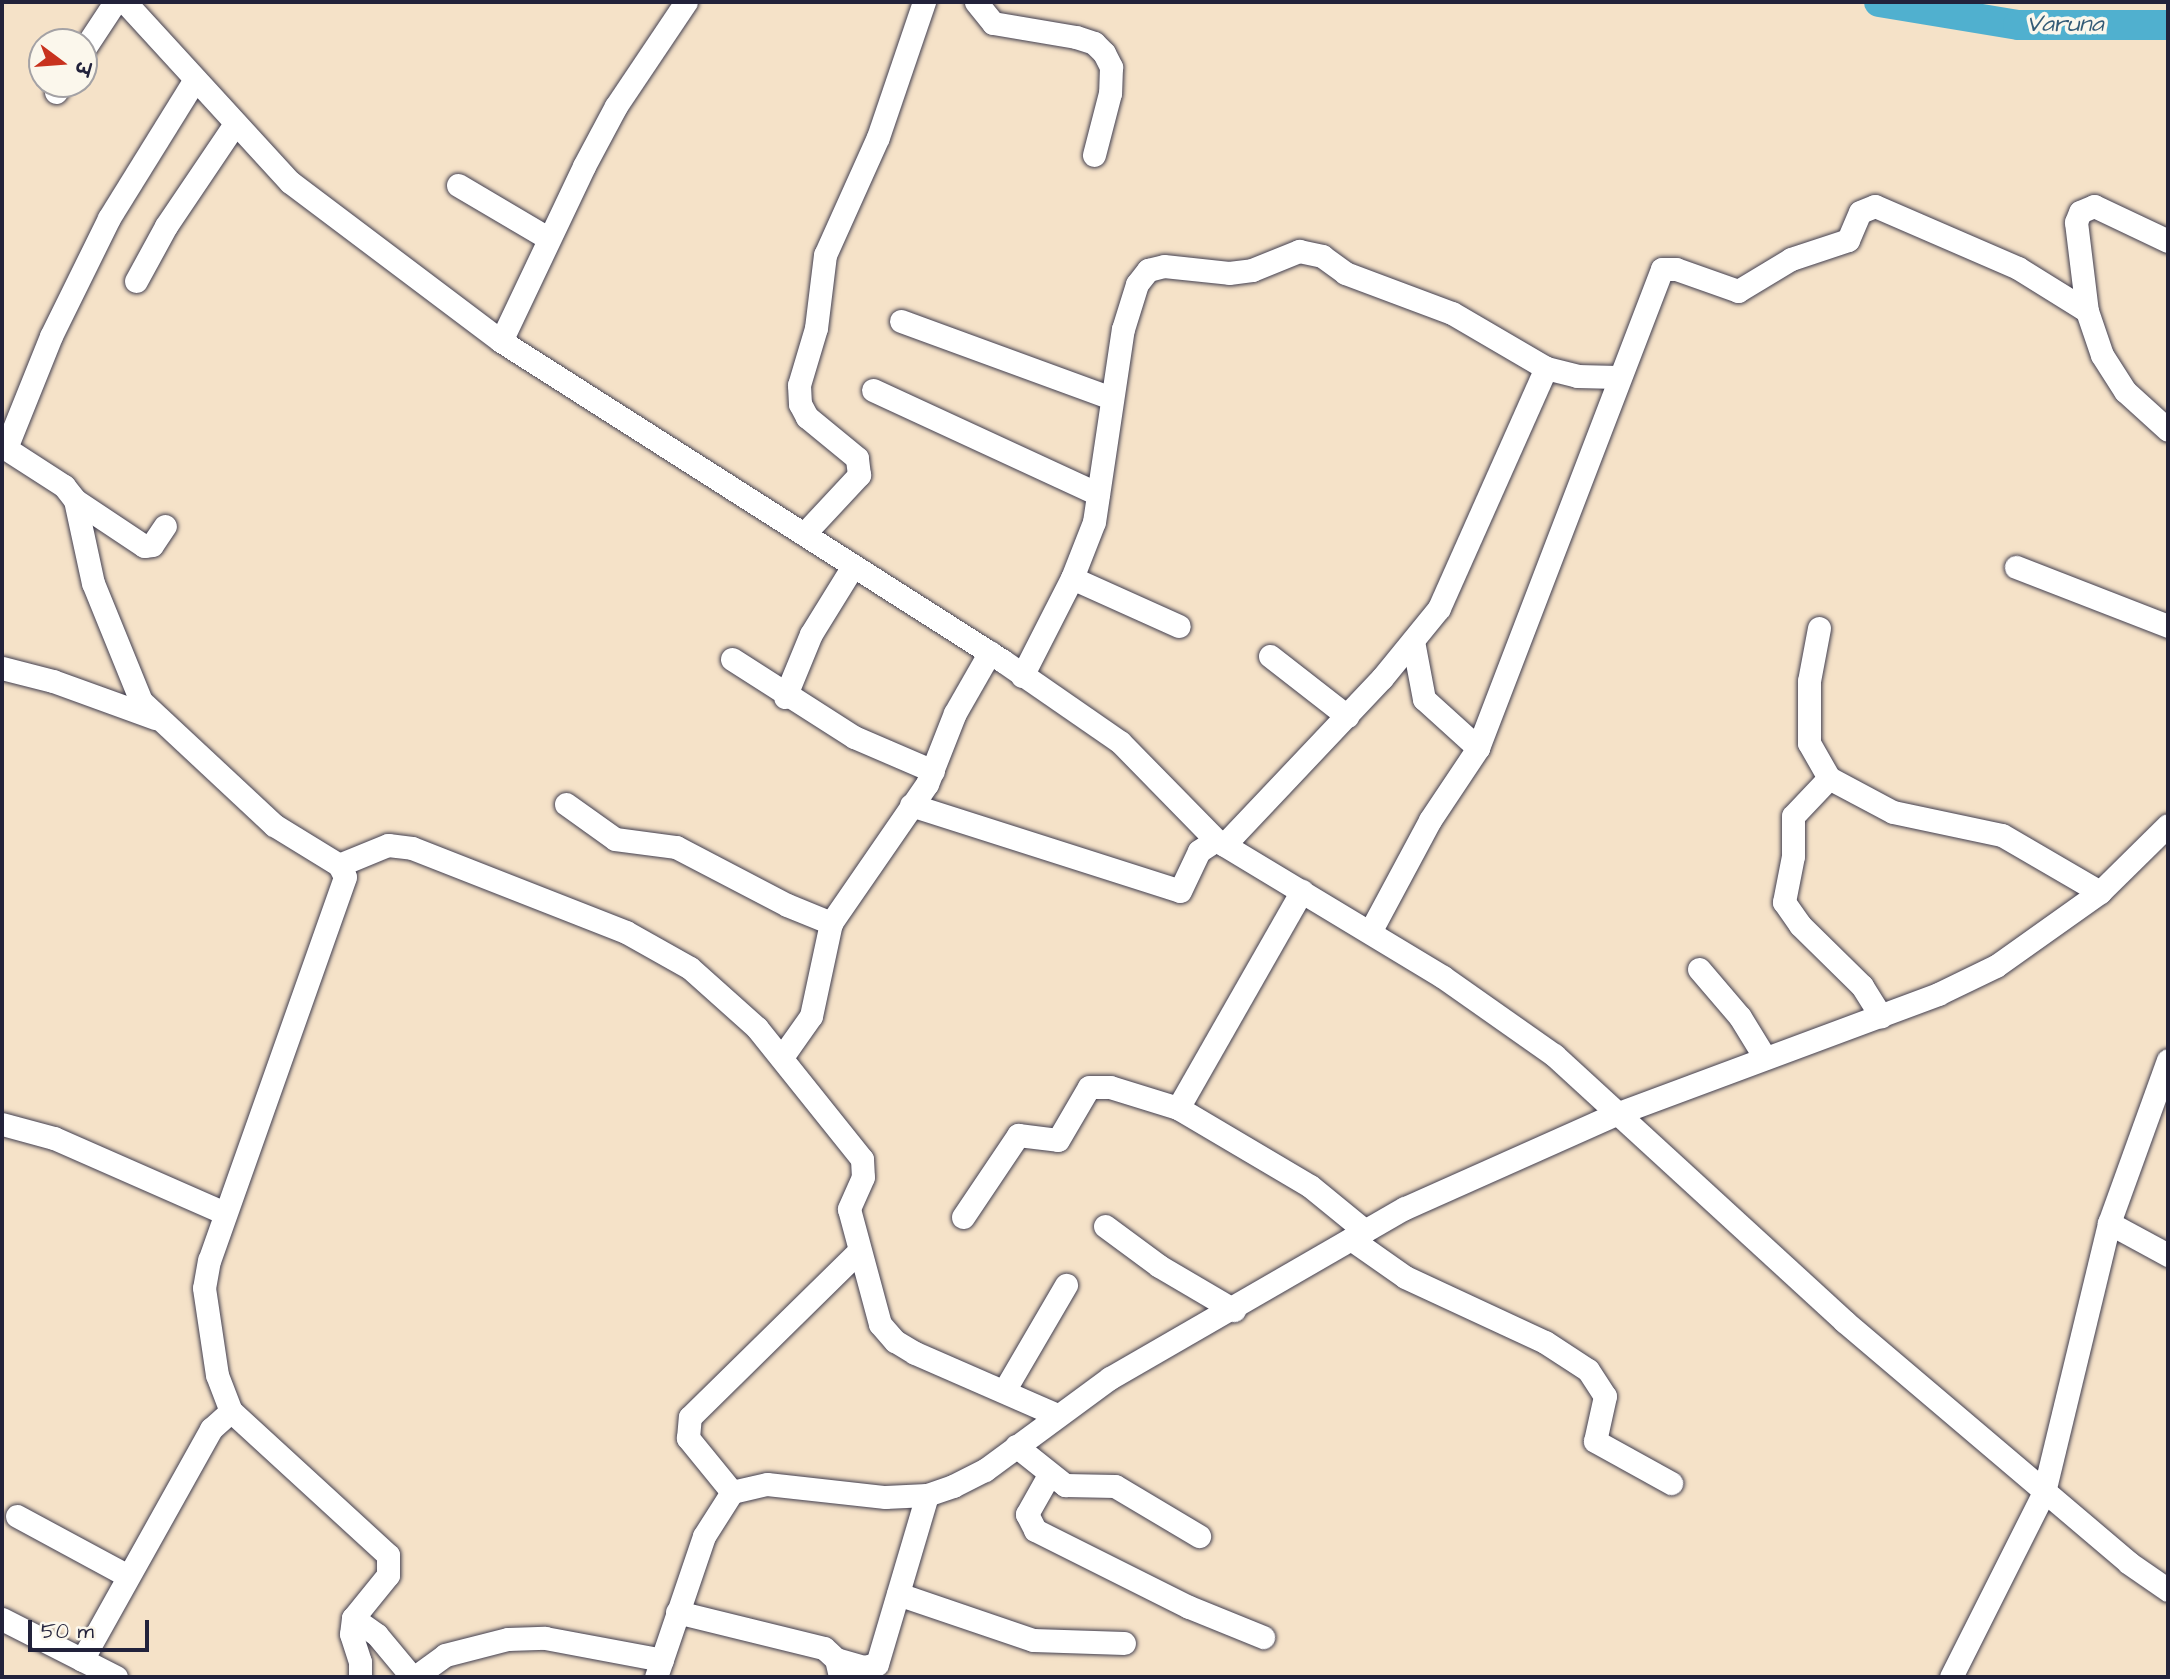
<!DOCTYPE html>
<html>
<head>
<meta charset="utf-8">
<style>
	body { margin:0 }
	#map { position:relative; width:2170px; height:1679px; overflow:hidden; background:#f5e2c8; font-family:"Architects Daughter","Playpen Sans Deva",sans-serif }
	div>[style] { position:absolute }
	.river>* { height:30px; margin:-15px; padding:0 15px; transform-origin:15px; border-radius:15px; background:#50b0cf }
	.roads { filter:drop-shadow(0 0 2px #423f50) drop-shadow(0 0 2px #423f50) }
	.minor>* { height:23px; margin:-11.5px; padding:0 11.5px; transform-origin:11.5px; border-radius:11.5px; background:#fff }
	span { translate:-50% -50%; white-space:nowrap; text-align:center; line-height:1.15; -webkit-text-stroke:7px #fbf7ec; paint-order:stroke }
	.water-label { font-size:24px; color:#345b76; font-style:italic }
	.frame { position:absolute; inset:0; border:4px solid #22223b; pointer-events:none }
	.north { position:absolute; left:28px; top:28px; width:70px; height:70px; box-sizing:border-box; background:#fbf7ec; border:2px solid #a4a2a5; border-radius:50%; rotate:106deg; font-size:19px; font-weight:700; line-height:28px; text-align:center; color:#22223b }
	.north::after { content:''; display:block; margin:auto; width:24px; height:32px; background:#c8321e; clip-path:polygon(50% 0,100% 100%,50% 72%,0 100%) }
	.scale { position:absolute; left:28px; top:1620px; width:121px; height:32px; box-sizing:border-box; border:4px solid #22223b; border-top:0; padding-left:9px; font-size:21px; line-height:24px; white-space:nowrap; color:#22223b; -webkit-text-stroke:5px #fbf7ec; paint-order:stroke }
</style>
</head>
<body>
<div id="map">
	<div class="river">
		<i style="left:1879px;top:2px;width:141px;rotate:9.4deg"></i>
		<i style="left:2018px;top:25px;width:150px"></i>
	</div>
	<div class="roads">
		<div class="minor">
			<i style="left:125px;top:2px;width:244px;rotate:47.5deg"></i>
			<i style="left:290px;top:182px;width:264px;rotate:37deg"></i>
			<i style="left:501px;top:341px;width:595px;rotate:32.52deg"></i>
			<i style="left:1003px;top:661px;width:142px;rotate:34.7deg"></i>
			<i style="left:1120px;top:742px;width:137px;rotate:45.6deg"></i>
			<i style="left:1216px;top:840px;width:265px;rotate:31.1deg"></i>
			<i style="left:1443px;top:977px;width:136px;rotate:35.1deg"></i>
			<i style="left:1554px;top:1055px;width:394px;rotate:42.5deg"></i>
			<i style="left:1844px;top:1321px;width:374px;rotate:40.3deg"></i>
			<i style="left:2129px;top:1563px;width:47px;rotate:34.7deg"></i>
			<i style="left:976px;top:2px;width:27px;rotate:51deg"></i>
			<i style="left:993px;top:23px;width:84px;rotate:9.6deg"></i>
			<i style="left:1076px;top:37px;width:19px;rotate:18deg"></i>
			<i style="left:1094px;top:43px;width:14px;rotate:45deg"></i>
			<i style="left:1104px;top:53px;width:16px;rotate:63deg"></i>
			<i style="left:1111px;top:67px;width:26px;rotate:92deg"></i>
			<i style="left:1110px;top:93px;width:64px;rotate:104.5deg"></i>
			<i style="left:84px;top:49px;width:56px;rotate:-56.6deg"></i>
			<i style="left:56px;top:92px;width:9px;rotate:-58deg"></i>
			<i style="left:458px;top:185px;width:104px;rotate:30.5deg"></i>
			<i style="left:2168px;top:241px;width:82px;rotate:-154.7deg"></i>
			<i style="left:2094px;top:206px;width:15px;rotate:157deg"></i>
			<i style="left:2080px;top:212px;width:11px;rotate:112deg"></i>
			<i style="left:2076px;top:222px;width:90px;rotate:83deg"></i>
			<i style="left:2087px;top:311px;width:46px;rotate:71.2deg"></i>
			<i style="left:2102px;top:355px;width:43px;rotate:57.4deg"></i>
			<i style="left:2125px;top:391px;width:58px;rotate:42.2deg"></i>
			<i style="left:136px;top:281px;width:63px;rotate:-61.4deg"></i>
			<i style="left:166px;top:226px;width:122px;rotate:-56deg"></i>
			<i style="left:901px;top:321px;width:224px;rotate:20.1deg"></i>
			<i style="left:501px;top:341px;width:194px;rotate:-64.6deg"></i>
			<i style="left:584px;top:166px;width:68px;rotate:-61.9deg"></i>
			<i style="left:616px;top:106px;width:125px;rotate:-56.1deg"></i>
			<i style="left:873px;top:390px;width:248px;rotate:24.8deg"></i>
			<i style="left:2px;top:446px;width:74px;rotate:32.8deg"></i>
			<i style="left:64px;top:486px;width:18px;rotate:52deg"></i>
			<i style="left:75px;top:500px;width:85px;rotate:77.8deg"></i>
			<i style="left:93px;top:583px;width:127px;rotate:67.9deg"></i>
			<i style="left:141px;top:701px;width:182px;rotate:43deg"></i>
			<i style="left:274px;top:825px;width:76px;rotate:31.6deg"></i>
			<i style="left:339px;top:865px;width:13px;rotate:63deg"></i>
			<i style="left:345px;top:877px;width:406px;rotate:109.5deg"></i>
			<i style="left:209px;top:1260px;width:28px;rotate:100deg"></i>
			<i style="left:204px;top:1288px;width:88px;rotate:81.5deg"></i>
			<i style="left:217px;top:1375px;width:39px;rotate:69deg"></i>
			<i style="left:231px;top:1411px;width:213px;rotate:42.5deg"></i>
			<i style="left:388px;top:1555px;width:20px;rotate:90deg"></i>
			<i style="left:388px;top:1575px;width:55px;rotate:129.1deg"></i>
			<i style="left:353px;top:1618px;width:16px;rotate:97deg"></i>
			<i style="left:351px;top:1634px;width:29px;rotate:72deg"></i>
			<i style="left:360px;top:1662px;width:15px;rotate:90deg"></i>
			<i style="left:6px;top:448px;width:121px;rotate:-68.1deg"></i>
			<i style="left:51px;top:336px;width:131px;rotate:-63.8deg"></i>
			<i style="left:109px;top:218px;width:161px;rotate:-58.2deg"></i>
			<i style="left:75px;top:500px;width:83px;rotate:33.7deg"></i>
			<i style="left:144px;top:546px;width:8px;rotate:-7deg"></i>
			<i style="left:152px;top:545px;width:23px;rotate:-56deg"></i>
			<i style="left:804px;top:534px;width:81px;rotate:-47deg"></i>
			<i style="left:859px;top:475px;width:17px;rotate:-97deg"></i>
			<i style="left:857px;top:458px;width:65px;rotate:-140.6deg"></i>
			<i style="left:807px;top:417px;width:15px;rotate:-118deg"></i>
			<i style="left:800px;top:404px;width:19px;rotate:-93deg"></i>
			<i style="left:799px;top:385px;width:59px;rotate:-73.4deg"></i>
			<i style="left:816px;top:328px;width:74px;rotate:-83deg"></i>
			<i style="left:825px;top:255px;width:129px;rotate:-65.8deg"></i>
			<i style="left:878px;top:137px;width:143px;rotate:-71.2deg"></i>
			<i style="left:2016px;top:567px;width:163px;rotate:21.2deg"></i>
			<i style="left:1072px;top:578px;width:117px;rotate:24.2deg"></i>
			<i style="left:1819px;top:628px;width:54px;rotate:100.7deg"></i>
			<i style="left:1809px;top:681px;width:62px;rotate:90deg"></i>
			<i style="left:1809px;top:743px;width:40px;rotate:60.3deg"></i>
			<i style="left:1829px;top:778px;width:52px;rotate:133.5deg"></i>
			<i style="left:1793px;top:816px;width:40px;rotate:90deg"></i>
			<i style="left:1793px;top:856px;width:47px;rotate:101.1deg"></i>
			<i style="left:1784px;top:902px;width:28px;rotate:55deg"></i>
			<i style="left:1800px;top:925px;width:87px;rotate:44.5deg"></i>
			<i style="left:1862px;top:986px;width:36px;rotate:58deg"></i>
			<i style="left:1413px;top:641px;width:59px;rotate:79.3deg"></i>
			<i style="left:1424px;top:699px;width:73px;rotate:42.2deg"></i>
			<i style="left:1270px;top:656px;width:98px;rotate:37.9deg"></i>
			<i style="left:732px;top:659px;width:145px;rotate:32.6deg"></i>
			<i style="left:854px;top:737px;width:86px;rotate:23.3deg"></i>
			<i style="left:2px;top:668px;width:53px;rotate:14.3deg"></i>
			<i style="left:53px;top:681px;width:109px;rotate:19.9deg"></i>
			<i style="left:1022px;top:676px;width:110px;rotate:-63deg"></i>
			<i style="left:1072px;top:578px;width:60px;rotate:-68.6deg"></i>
			<i style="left:1094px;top:522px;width:195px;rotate:-81.5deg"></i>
			<i style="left:1123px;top:329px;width:47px;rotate:-72.7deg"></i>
			<i style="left:1137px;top:284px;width:18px;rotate:-52deg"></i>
			<i style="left:1148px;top:270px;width:16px;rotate:-14deg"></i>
			<i style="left:1164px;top:266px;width:65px;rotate:6.1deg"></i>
			<i style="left:1229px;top:273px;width:23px;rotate:-7deg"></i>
			<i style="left:1252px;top:270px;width:51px;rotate:-22deg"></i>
			<i style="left:1299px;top:251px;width:24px;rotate:12deg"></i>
			<i style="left:1322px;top:256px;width:29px;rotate:36deg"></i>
			<i style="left:1345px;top:273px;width:114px;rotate:20.5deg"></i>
			<i style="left:1452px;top:313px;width:109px;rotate:30.3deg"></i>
			<i style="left:1546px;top:368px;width:32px;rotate:14deg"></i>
			<i style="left:1577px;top:376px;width:41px;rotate:1.4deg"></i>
			<i style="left:785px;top:697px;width:68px;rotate:-67.6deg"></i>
			<i style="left:811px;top:634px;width:80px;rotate:-58.3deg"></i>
			<i style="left:1829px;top:778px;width:72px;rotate:28deg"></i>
			<i style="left:1893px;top:812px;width:111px;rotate:11.9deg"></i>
			<i style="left:2002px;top:835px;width:113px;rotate:30.2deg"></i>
			<i style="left:566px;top:804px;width:60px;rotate:35.5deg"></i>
			<i style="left:615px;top:839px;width:62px;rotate:7.5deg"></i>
			<i style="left:676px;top:847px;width:125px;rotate:27.6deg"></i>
			<i style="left:787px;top:905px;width:48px;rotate:22.2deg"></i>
			<i style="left:911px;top:805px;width:282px;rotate:17.7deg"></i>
			<i style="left:1180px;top:891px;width:44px;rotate:-64.6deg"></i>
			<i style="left:1199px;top:851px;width:20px;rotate:-33deg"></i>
			<i style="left:1224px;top:845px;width:230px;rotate:-46.6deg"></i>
			<i style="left:1382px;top:678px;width:90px;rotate:-50.8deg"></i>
			<i style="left:1439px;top:608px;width:263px;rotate:-66deg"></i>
			<i style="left:339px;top:865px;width:53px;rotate:-22.2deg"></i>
			<i style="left:388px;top:845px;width:24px;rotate:7deg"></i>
			<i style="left:412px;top:848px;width:230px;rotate:21.4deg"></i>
			<i style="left:626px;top:932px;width:73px;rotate:29.4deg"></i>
			<i style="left:690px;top:968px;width:90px;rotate:41.8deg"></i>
			<i style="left:757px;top:1028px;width:168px;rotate:51.3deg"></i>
			<i style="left:862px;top:1159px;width:18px;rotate:87deg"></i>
			<i style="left:863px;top:1177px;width:35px;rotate:114deg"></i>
			<i style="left:849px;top:1209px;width:119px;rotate:74.9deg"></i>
			<i style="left:880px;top:1324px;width:23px;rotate:49deg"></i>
			<i style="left:895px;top:1341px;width:23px;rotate:31deg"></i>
			<i style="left:915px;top:1353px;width:155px;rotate:23.6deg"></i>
			<i style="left:1370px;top:932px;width:127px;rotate:-61.8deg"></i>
			<i style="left:1430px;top:820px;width:87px;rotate:-56.3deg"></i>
			<i style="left:1478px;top:748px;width:513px;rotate:-68.99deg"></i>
			<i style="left:1662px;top:269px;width:14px"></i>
			<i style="left:1676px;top:269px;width:66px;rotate:19.5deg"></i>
			<i style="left:1738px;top:291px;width:62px;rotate:-31.1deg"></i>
			<i style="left:1791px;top:259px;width:60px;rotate:-18.4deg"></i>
			<i style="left:1848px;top:240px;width:30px;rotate:-67deg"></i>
			<i style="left:1860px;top:212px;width:16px;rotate:-22deg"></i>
			<i style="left:1875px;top:206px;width:156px;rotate:23.4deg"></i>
			<i style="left:2018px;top:268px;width:81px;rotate:31.9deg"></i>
			<i style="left:1699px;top:969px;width:63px;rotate:49.5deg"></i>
			<i style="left:1740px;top:1017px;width:46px;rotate:58.4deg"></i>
			<i style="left:782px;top:1057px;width:50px;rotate:-54.7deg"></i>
			<i style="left:811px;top:1016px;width:95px;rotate:-77.9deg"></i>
			<i style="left:831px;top:923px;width:169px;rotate:-55.4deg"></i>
			<i style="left:927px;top:784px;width:76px;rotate:-68.5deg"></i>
			<i style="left:955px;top:713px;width:70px;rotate:-60.2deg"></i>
			<i style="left:1178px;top:1108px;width:153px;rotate:30.6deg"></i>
			<i style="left:1310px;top:1186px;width:71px;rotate:39.3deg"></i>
			<i style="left:2px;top:1124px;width:54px;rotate:15.1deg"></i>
			<i style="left:54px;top:1138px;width:187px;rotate:23.7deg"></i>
			<i style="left:963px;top:1217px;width:99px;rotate:-56.1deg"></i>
			<i style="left:1018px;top:1135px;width:40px;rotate:7.1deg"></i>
			<i style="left:1058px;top:1140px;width:61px;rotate:-59.7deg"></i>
			<i style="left:1089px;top:1087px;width:21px"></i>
			<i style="left:1110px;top:1087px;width:71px;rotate:17.2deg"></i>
			<i style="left:1178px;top:1108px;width:250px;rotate:-60.3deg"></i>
			<i style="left:2109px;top:1223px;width:67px;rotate:28.5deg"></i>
			<i style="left:1105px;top:1226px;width:67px;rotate:36.5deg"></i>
			<i style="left:1159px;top:1266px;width:87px;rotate:30.4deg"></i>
			<i style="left:1351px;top:1239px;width:66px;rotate:35.1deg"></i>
			<i style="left:1405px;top:1277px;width:154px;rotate:24.9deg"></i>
			<i style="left:1545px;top:1342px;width:51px;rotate:33.1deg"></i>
			<i style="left:1588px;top:1370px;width:31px;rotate:57deg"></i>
			<i style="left:1605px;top:1396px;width:46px;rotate:102.5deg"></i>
			<i style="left:1595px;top:1441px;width:87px;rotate:28.9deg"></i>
			<i style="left:1004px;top:1391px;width:123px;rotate:-59.7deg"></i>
			<i style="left:1016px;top:1446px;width:63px;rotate:38.5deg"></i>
			<i style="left:1065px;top:1485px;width:50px;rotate:1.1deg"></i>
			<i style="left:1115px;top:1486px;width:98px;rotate:30.8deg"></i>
			<i style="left:1049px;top:1475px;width:45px;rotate:119.4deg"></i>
			<i style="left:1027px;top:1514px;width:18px;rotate:63deg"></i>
			<i style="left:1035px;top:1530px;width:172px;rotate:26.6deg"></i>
			<i style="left:1189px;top:1607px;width:80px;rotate:22.1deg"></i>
			<i style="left:732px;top:1492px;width:70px;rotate:-129.2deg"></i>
			<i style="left:688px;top:1438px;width:21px;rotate:-85deg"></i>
			<i style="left:690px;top:1417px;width:237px;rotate:-44.5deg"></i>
			<i style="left:17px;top:1516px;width:126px;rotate:28.4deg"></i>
			<i style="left:898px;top:1594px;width:143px;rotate:18.8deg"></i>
			<i style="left:1033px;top:1640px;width:91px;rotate:1.9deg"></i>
			<i style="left:677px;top:1612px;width:151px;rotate:13.8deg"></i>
			<i style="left:824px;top:1648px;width:16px;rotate:43deg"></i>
			<i style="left:836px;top:1659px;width:18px;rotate:77deg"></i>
			<i style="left:353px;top:1618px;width:29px;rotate:35deg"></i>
			<i style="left:377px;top:1635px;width:55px;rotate:50.2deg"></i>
			<i style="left:2px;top:1619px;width:128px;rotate:27deg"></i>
			<i style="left:836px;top:1659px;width:29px;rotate:16deg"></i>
			<i style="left:864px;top:1667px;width:13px;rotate:-13deg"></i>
			<i style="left:877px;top:1664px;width:176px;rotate:-73.5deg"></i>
			<i style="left:82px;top:1660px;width:265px;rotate:-60.8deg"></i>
			<i style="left:211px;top:1429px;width:27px;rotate:-42deg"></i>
			<i style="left:415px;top:1677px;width:37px;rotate:-36deg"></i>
			<i style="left:445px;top:1655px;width:65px;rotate:-14.3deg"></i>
			<i style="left:508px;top:1639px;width:37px;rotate:-2deg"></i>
			<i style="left:545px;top:1638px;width:119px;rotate:10.6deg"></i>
			<i style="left:656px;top:1677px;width:149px;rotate:-71.2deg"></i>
			<i style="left:704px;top:1536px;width:52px;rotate:-57.5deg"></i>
			<i style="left:732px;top:1492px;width:36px;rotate:-13deg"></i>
			<i style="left:767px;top:1484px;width:119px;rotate:6.3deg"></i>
			<i style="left:885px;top:1497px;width:42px;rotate:-2.7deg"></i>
			<i style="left:927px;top:1495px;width:28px;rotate:-19deg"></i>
			<i style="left:953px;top:1486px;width:36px;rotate:-27deg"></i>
			<i style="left:985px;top:1470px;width:155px;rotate:-36.4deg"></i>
			<i style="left:1110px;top:1378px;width:340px;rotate:-30deg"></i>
			<i style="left:1405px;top:1208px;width:231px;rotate:-24deg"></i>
			<i style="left:1616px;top:1114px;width:344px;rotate:-20.4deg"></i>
			<i style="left:1938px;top:994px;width:64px;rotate:-25.8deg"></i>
			<i style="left:1996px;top:966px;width:128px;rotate:-35.4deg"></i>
			<i style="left:2100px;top:892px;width:95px;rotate:-44.6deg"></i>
			<i style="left:1951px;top:1677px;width:207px;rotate:-63.3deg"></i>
			<i style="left:2044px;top:1492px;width:277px;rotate:-76.4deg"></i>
			<i style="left:2109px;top:1223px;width:173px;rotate:-70.1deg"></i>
		</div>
	</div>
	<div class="water-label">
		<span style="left:2065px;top:25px">Varuna</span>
	</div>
	<div class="frame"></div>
	<div class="north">उ</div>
	<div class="scale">50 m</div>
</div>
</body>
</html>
